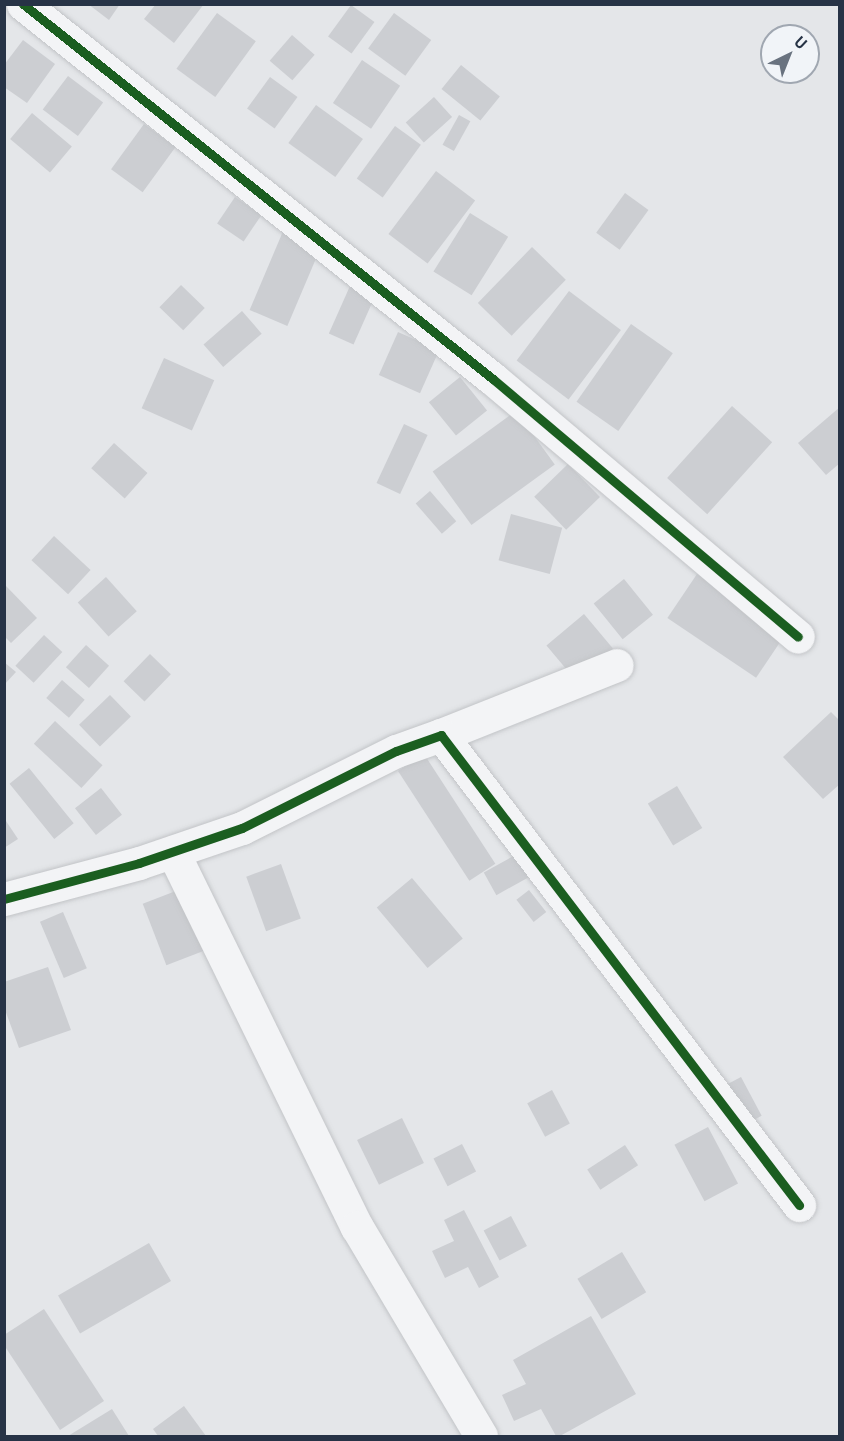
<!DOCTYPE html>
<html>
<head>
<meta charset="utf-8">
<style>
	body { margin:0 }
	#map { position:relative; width:844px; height:1441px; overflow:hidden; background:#e4e6e9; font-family:"PT Sans",sans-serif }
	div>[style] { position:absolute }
	.building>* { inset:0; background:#ccced2; transform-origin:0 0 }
	.roads { filter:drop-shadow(0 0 2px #c2c4c7) drop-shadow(0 0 2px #c2c4c7) }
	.minor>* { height:33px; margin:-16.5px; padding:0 16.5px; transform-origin:16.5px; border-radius:16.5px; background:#f3f4f6 }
	.cycleway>* { height:9px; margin:-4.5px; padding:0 4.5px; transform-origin:4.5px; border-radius:4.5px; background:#1b5e20 }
	span { translate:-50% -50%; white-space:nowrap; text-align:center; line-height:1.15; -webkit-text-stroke:4.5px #f1f4f8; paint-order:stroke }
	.frame { position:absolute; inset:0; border:6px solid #273346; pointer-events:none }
	.north { position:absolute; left:760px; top:24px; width:60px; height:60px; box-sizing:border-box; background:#f1f4f8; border:2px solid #a0a7b1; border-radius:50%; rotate:43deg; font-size:16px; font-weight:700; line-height:24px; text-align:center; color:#273346 }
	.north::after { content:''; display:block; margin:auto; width:21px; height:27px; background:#69727f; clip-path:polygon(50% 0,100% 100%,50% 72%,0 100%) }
</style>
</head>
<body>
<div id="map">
	<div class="building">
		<i style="clip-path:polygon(88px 4px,120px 4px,109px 20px)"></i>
		<i style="clip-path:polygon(156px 4px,204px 4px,174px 43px,144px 19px)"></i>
		<i style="left:351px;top:5px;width:29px;height:39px;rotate:36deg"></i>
		<i style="left:217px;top:13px;width:48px;height:69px;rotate:36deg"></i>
		<i style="left:394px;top:13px;width:46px;height:44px;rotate:36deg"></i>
		<i style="left:292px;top:35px;width:30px;height:34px;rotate:41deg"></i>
		<i style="clip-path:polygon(23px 40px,55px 64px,27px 103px,4px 87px,4px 65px)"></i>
		<i style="left:362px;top:60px;width:46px;height:52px;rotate:34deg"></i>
		<i style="left:461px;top:65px;width:50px;height:31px;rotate:39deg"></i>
		<i style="left:68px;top:76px;width:44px;height:42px;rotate:37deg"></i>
		<i style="left:270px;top:77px;width:34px;height:39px;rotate:36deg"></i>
		<i style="left:434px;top:97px;width:27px;height:38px;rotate:48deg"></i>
		<i style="left:316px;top:105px;width:58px;height:47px;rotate:36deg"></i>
		<i style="left:32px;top:113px;width:52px;height:34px;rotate:40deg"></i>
		<i style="left:459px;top:115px;width:13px;height:34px;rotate:29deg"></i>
		<i style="left:144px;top:124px;width:39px;height:56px;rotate:36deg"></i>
		<i style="left:395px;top:126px;width:32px;height:65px;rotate:36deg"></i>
		<i style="left:436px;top:171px;width:49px;height:79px;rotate:37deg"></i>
		<i style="left:625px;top:193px;width:29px;height:49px;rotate:36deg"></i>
		<i style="left:235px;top:197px;width:32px;height:32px;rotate:34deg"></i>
		<i style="left:470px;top:213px;width:45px;height:69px;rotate:32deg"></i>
		<i style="left:284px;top:229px;width:41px;height:88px;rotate:23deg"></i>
		<i style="left:532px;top:247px;width:47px;height:78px;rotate:44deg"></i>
		<i style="left:181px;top:285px;width:33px;height:31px;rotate:44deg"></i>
		<i style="left:350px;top:286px;width:27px;height:52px;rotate:24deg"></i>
		<i style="left:569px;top:291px;width:65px;height:87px;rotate:37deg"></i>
		<i style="left:242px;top:311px;width:30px;height:51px;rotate:49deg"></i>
		<i style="left:631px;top:324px;width:51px;height:95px;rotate:35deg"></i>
		<i style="left:398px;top:332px;width:45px;height:47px;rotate:24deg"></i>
		<i style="left:164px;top:358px;width:55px;height:55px;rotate:24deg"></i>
		<i style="left:460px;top:377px;width:43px;height:40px;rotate:51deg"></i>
		<i style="left:732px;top:406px;width:54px;height:97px;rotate:42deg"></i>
		<i style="clip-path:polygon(840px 407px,840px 463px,826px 475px,798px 443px)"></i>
		<i style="left:516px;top:411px;width:66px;height:103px;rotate:54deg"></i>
		<i style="left:404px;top:424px;width:26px;height:65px;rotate:25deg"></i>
		<i style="left:114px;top:443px;width:45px;height:34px;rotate:42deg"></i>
		<i style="left:568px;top:464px;width:46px;height:47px;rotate:46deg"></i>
		<i style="left:430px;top:491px;width:40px;height:19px;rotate:49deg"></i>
		<i style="left:511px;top:514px;width:53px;height:48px;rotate:15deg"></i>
		<i style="left:54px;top:536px;width:50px;height:33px;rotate:43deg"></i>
		<i style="left:697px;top:574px;width:107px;height:53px;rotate:34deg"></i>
		<i style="left:106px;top:577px;width:46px;height:38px;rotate:48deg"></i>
		<i style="left:624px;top:579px;width:46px;height:39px;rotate:51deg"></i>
		<i style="clip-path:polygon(6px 586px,37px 618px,11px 643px,4px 636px)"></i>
		<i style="left:584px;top:614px;width:45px;height:49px;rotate:50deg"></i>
		<i style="left:44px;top:635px;width:25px;height:42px;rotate:43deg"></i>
		<i style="left:86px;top:645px;width:31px;height:30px;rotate:42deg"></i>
		<i style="left:150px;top:654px;width:29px;height:38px;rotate:44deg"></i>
		<i style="clip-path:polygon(4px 662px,16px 672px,4px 685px)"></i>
		<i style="left:62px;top:680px;width:30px;height:24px;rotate:41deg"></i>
		<i style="left:110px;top:695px;width:30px;height:43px;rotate:46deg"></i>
		<i style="clip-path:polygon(831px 712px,840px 721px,840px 784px,823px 799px,783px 757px)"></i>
		<i style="left:55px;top:721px;width:65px;height:31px;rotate:43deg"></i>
		<i style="left:424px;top:754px;width:131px;height:31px;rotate:57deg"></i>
		<i style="left:29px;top:768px;width:71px;height:25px;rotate:51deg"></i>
		<i style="left:677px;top:786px;width:49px;height:34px;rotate:59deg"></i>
		<i style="left:101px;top:788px;width:34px;height:33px;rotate:52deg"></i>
		<i style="clip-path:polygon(4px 818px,18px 839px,4px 848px)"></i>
		<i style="left:517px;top:854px;width:26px;height:38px;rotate:61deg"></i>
		<i style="left:281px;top:864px;width:58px;height:37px;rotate:70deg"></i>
		<i style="left:412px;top:878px;width:79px;height:46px;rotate:50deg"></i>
		<i style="left:181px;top:889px;width:66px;height:41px;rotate:69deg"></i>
		<i style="left:529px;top:890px;width:28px;height:16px;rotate:52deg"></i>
		<i style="left:63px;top:912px;width:61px;height:25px;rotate:67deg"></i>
		<i style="clip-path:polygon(48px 967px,71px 1030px,19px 1048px,4px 1007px,4px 982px)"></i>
		<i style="left:741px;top:1077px;width:44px;height:22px;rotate:62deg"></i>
		<i style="left:552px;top:1090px;width:38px;height:28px;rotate:62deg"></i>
		<i style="left:402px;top:1118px;width:50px;height:50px;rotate:64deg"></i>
		<i style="left:708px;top:1127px;width:64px;height:38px;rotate:62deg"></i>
		<i style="left:462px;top:1144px;width:31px;height:32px;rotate:63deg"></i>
		<i style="left:625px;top:1145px;width:24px;height:45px;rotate:57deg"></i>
		<i style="clip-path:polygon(464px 1210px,499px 1277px,479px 1288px,468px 1267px,445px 1278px,432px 1251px,454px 1241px,444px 1220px)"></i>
		<i style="left:511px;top:1216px;width:34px;height:31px;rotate:62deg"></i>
		<i style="left:149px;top:1243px;width:44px;height:105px;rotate:60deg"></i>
		<i style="left:622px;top:1252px;width:47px;height:52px;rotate:59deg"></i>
		<i style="clip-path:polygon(44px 1309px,104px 1401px,60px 1430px,4px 1345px,4px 1335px)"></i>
		<i style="clip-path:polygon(591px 1316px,636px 1394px,560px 1436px,556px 1436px,541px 1409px,514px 1421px,502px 1395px,526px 1384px,513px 1360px)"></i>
		<i style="clip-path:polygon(184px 1406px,206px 1436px,158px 1436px,153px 1429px)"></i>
		<i style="clip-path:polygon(112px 1409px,129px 1436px,68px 1436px)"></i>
	</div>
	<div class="roads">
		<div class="minor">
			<i style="left:23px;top:4px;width:601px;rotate:38.59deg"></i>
			<i style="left:493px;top:379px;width:399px;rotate:40.2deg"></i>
			<i style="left:441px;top:735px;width:189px;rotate:-21.7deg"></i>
			<i style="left:173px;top:852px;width:418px;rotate:63.9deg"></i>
			<i style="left:357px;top:1227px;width:243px;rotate:59.3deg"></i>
			<i style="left:4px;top:899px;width:140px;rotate:-14.9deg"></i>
			<i style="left:139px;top:863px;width:109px;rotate:-18.8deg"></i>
			<i style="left:242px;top:828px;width:172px;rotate:-26.6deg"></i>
			<i style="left:396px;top:751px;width:48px;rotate:-19.6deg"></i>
			<i style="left:441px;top:735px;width:591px;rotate:52.7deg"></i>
		</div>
	</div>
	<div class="cycleway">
		<i style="left:23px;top:4px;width:601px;rotate:38.59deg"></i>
		<i style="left:493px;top:379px;width:399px;rotate:40.2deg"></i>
		<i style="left:4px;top:899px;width:140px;rotate:-14.9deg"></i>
		<i style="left:139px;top:863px;width:109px;rotate:-18.8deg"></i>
		<i style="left:242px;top:828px;width:172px;rotate:-26.6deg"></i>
		<i style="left:396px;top:751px;width:48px;rotate:-19.6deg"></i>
		<i style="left:441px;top:735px;width:591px;rotate:52.7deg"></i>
	</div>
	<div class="frame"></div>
	<div class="north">U</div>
</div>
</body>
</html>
